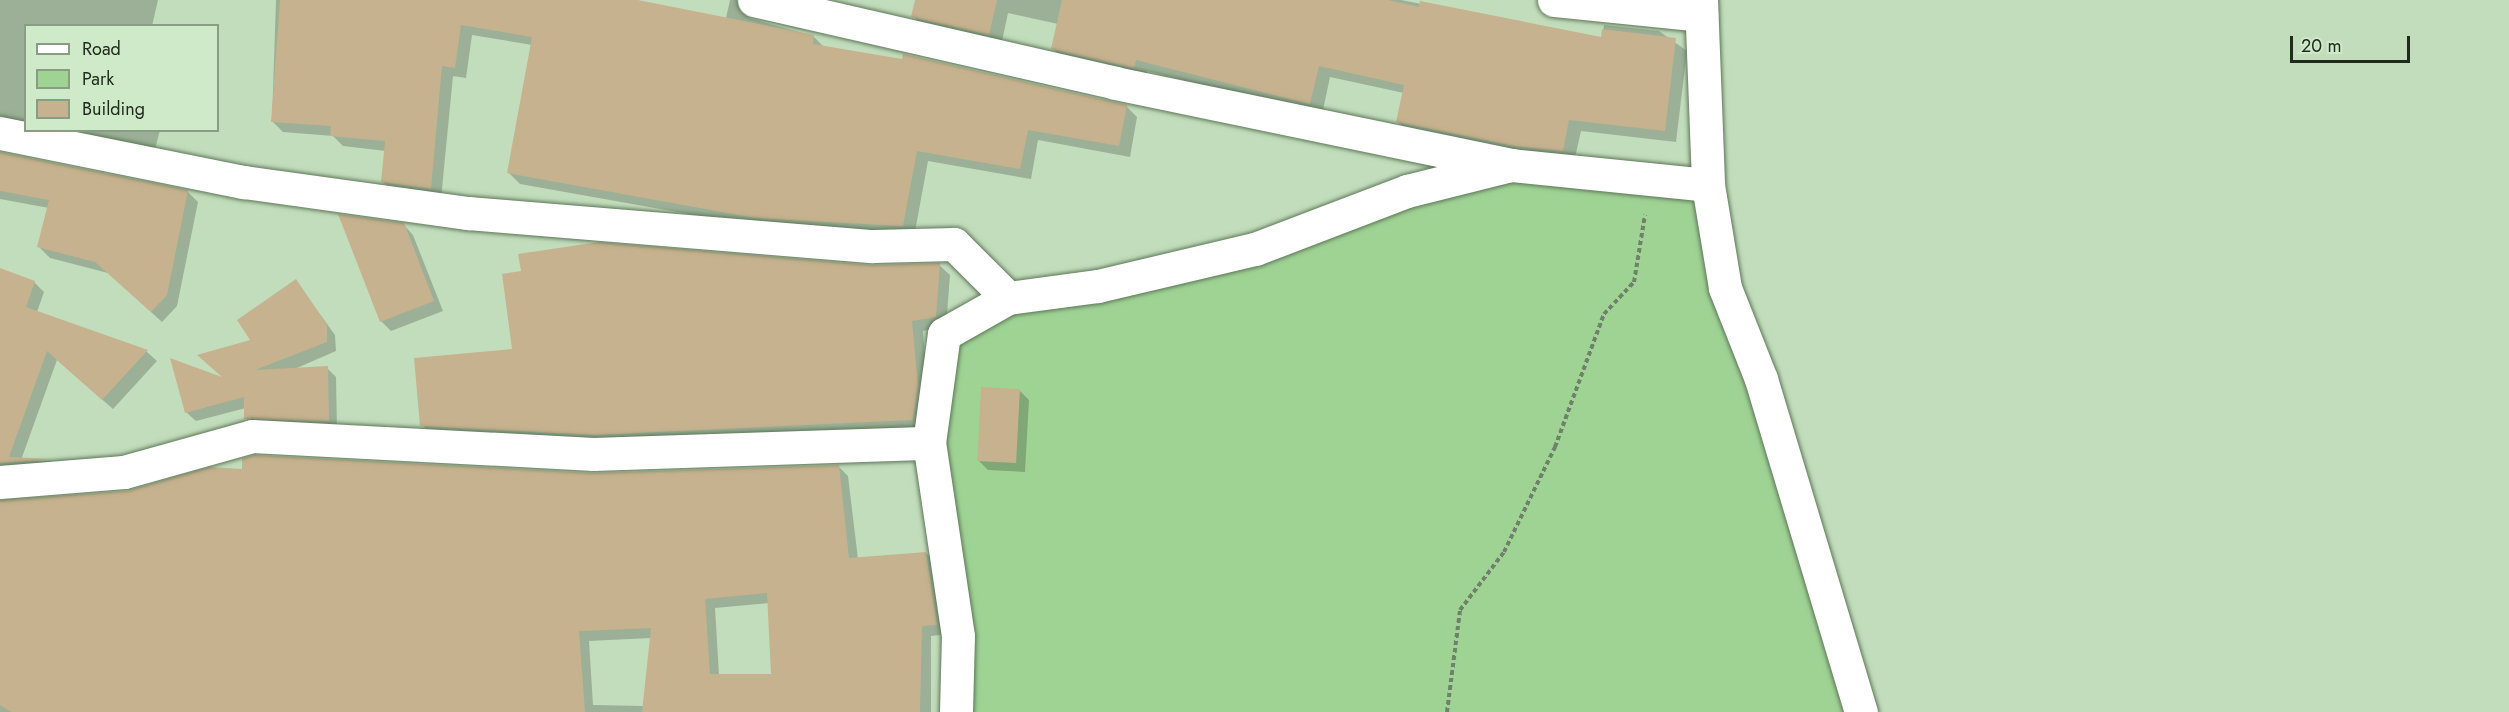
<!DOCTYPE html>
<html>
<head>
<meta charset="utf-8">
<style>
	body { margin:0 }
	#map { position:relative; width:2509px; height:712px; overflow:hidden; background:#c2ddbc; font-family:Jost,sans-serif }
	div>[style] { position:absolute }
	.green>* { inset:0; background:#9fd394 }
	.shadow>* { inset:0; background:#0003 }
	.building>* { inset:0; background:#c7b28f; transform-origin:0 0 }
	.path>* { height:4px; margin-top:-2px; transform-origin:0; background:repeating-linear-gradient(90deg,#6f816a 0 4.5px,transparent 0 7.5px) }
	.roads { filter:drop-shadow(0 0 2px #5e7759) drop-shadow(0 0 2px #5e7759) }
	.street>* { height:33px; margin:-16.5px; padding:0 16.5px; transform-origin:16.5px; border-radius:16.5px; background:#fff }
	span { translate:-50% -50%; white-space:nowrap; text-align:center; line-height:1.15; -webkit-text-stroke:4.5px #ceeac9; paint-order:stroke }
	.legend { position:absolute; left:24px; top:24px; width:195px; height:108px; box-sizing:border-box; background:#ceeac9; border:2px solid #889d84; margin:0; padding:8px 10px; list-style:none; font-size:18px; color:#202a1d }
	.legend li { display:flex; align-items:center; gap:12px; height:30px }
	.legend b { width:30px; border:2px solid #889d84 }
	.scale { position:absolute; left:2290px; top:36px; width:120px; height:27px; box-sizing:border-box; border:3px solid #202a1d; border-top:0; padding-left:8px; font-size:18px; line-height:21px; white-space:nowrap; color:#202a1d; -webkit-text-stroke:4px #ceeac9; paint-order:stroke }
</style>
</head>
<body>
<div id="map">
	<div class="green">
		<i style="clip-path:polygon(1511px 165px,1708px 185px,1861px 712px,956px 712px,929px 443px,944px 334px)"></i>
	</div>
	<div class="shadow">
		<i style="clip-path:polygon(0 0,158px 0,152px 26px,26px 26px,26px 127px,0 130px)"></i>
		<i style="clip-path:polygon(276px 0,630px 0,726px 18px,730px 0,753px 0,746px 8px,749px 18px,813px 36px,824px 47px,1126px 106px,1137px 117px,1130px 157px,1038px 140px,1031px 179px,928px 161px,914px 237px,767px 228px,520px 184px,509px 173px,532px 45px,472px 35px,466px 78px,453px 76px,441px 199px,394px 193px,383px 182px,386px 151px,343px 146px,333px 136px,283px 132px,272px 121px)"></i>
		<i style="clip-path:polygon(917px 0,1401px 0,1602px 39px,1604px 25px,1659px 31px,1687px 51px,1676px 142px,1581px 131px,1574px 162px,1410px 133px,1398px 122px,1404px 93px,1330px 77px,1322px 115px,1147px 71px,1146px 79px,1065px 60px,1053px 49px,1058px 24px,1008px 13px,1001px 46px,925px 28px,913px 16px)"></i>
		<i style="clip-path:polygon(43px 130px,160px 130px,154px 153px)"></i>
		<i style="clip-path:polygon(0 154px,187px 191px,198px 202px,177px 306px,162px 322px,108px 273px,50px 258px,39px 247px,49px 208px,0 199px)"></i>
		<i style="clip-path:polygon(403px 224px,413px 235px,443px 311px,391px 331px,381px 321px)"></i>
		<i style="clip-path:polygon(939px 265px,950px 275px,946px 327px,923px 331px,928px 397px,924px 431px,606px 445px,433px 436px,422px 425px,514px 350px,871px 266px)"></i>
		<i style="clip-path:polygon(0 270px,34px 282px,44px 292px,37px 312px,147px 352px,157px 361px,113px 409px,57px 360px,21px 460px,51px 461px,59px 469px,0 476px)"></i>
		<i style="clip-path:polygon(296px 281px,335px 335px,336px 351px,290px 371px,327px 368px,336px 377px,337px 430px,255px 427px,246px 418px,246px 408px,196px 421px,187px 413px,172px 360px,226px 380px)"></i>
		<i style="clip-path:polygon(1019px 390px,1029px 400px,1025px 472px,988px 470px,978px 460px)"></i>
		<i style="clip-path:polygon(evenodd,838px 466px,848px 476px,858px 559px,926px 553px,936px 563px,947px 634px,931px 636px,931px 712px,0 712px,0 500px,838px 466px,769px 603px,773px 675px,719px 675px,715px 608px,769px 603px,838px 466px,651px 638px,644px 706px,593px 705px,589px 641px,651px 638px)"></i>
	</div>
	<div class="building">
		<i style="clip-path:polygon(280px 0,638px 0,814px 35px,813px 44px,902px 59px,903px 54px,1127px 105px,1119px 146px,1028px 130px,1020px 169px,917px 151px,903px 226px,755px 218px,507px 173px,532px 37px,461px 25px,455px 68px,442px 66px,431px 189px,425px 188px,381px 182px,385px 141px,330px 136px,331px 126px,271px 122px)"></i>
		<i style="clip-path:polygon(915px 0,997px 0,989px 35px,911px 17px)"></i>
		<i style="clip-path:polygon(1062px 0,1388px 0,1419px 7px,1420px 1px,1601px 37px,1602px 29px,1676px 38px,1665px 131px,1569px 120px,1563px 151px,1514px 146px,1396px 122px,1404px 85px,1319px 66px,1310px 104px,1136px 60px,1134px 68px,1119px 65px,1051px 49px)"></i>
		<i style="clip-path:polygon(0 152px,188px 190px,167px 295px,151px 312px,95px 262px,37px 247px,49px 200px,0 191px)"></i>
		<i style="clip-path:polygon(338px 214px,404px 223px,434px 301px,380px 322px)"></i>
		<i style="clip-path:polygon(599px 242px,871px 265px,940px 263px,936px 317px,912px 321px,918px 385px,913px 420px,594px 435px,420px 426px,414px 358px,512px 349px,502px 274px,521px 271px,518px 254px)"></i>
		<i style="clip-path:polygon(0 268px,35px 281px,26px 307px,148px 350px,102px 400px,47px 351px,9px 457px,51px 459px,0 463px)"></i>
		<i style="clip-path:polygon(296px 279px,327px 325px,327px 342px,255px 370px,328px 366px,329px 421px,244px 419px,244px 397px,185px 413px,170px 358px,222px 377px,197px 355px,250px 340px,237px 320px)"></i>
		<i style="left:981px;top:387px;width:39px;height:74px;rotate:3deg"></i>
		<i style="clip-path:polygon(evenodd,254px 455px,593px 473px,839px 465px,849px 558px,926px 552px,937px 625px,922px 626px,920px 712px,642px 712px,651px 628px,579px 631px,585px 712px,11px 712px,0 705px,0 500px,126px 491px,209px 467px,242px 469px,242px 458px,254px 455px,767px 593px,771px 674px,710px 674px,705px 599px,767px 593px)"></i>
	</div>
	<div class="path">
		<i style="left:1447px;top:712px;width:103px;rotate:-82.7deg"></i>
		<i style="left:1460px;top:610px;width:73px;rotate:-52.8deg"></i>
		<i style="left:1504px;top:552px;width:117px;rotate:-64.1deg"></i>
		<i style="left:1555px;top:447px;width:142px;rotate:-69.8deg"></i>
		<i style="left:1604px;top:314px;width:44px;rotate:-46.8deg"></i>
		<i style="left:1634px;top:282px;width:68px;rotate:-80.7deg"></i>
	</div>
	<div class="roads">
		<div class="street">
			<i style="left:754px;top:0;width:370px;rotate:12.9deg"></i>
			<i style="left:1115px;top:83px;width:404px;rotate:11.7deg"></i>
			<i style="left:1511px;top:165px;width:198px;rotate:5.8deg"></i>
			<i style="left:1554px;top:0;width:148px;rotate:5.8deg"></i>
			<i style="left:1701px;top:0;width:185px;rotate:87.8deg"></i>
			<i style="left:1708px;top:185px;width:104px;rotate:80.6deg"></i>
			<i style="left:1725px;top:288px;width:98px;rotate:68.4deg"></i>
			<i style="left:1761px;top:379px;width:348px;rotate:73.3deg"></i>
			<i style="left:0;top:133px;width:249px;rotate:11.4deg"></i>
			<i style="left:244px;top:182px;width:226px;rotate:7.9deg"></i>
			<i style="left:468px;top:213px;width:406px;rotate:4.7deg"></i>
			<i style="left:873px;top:246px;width:81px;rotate:-1.4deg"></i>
			<i style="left:954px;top:244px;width:76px;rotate:45deg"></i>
			<i style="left:0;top:482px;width:124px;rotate:-4.6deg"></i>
			<i style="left:124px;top:472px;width:133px;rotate:-15.7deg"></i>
			<i style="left:252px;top:436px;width:342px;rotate:3deg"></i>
			<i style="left:594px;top:454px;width:335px;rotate:-1.9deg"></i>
			<i style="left:956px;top:712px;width:76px;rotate:-88.5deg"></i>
			<i style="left:958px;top:636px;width:195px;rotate:-98.5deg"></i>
			<i style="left:929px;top:443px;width:110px;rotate:-82.2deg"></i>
			<i style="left:944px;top:334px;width:73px;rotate:-29.4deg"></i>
			<i style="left:1008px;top:298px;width:91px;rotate:-7.6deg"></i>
			<i style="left:1098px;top:286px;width:161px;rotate:-13.3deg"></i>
			<i style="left:1255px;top:249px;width:163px;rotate:-20.9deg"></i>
			<i style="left:1407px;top:191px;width:107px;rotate:-14deg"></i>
		</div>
	</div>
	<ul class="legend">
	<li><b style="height:8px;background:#fff"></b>Road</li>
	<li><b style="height:16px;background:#9fd394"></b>Park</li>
	<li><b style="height:16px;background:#c7b28f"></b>Building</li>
	</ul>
	<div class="scale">20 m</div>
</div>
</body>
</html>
